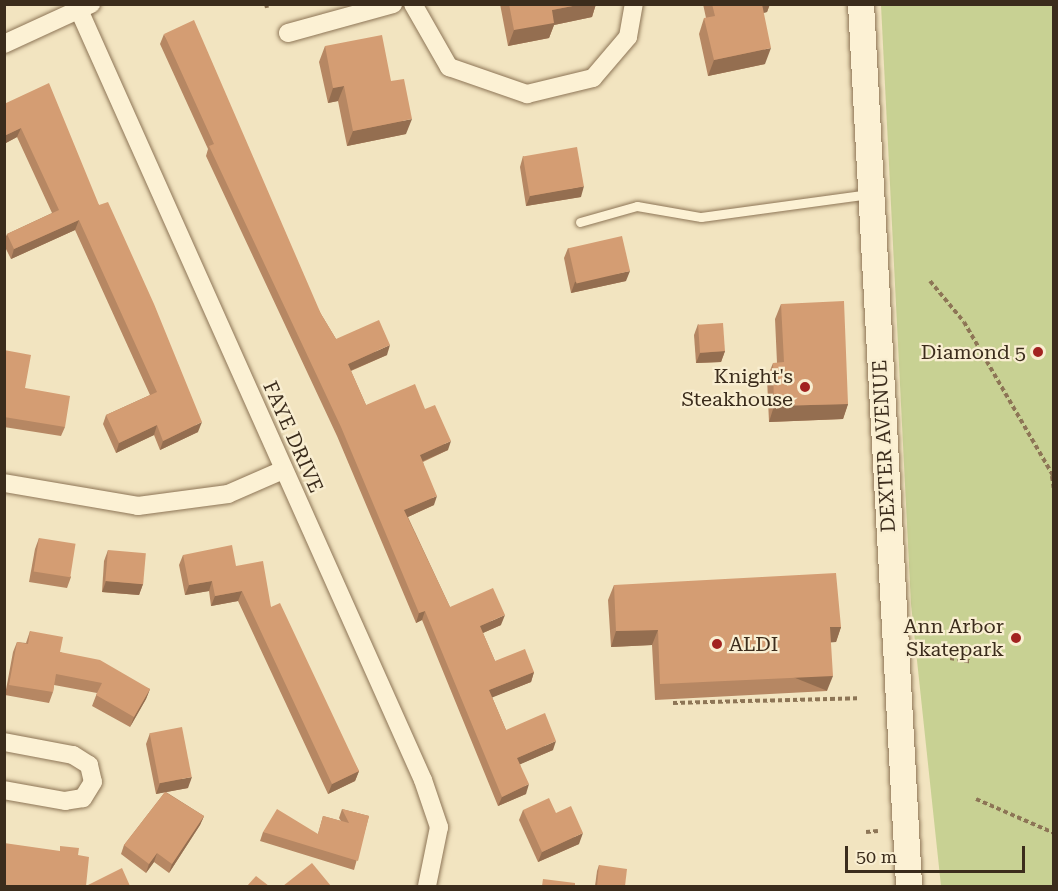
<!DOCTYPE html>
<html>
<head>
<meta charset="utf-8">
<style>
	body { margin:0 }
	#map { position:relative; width:1058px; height:891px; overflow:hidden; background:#f2e4c0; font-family:"Roboto Serif",serif }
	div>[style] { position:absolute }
	.green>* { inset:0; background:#c8d193 }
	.path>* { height:4px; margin-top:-2px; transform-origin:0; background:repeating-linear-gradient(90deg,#8d7556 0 4.5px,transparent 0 7.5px) }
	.roads { filter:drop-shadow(0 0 2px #8d7556) drop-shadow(0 0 2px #8d7556) }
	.service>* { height:9px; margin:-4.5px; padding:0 4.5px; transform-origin:4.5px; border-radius:4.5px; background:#fcf1d4 }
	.minor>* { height:18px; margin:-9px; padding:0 9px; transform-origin:9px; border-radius:9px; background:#fcf1d4 }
	.secondary>* { height:26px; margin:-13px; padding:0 13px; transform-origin:13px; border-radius:13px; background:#fcf1d4 }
	.wall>* { inset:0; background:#b68763 }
	.shaded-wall>* { inset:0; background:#946e50; transform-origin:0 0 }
	.building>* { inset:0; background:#d49d73; transform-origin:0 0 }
	.dots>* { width:16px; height:16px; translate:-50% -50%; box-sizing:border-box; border:3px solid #f9eed1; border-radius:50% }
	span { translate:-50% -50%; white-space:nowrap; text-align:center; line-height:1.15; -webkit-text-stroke:4.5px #f9eed1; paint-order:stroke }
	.poi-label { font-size:20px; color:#3b2c1c }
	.right { translate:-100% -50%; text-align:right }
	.left { translate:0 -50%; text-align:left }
	.street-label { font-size:20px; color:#3b2c1c }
	.frame { position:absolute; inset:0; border:6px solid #3b2c1c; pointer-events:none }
	.scale { position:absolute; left:845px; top:846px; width:180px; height:27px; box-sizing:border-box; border:3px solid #3b2c1c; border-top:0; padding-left:8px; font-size:18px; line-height:21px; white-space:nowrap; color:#3b2c1c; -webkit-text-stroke:4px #f9eed1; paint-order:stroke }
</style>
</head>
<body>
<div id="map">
	<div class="green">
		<i style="clip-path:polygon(881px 5px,1053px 5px,1053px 886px,941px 886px,911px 604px)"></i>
	</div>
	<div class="path">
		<i style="left:266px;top:4px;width:4px;rotate:76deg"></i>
		<i style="left:930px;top:281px;width:53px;rotate:50.3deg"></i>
		<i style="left:964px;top:322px;width:179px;rotate:59.9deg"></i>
		<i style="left:1052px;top:476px;width:14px;rotate:82deg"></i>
		<i style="left:950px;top:658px;width:22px;rotate:10deg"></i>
		<i style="left:673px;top:703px;width:185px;rotate:-1.5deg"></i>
		<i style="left:976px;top:799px;width:85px;rotate:23.6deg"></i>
		<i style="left:866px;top:832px;width:12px;rotate:-5deg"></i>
	</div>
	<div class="roads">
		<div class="service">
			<i style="left:580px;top:222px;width:59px;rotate:-15.7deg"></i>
			<i style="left:637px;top:206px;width:65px;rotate:9.8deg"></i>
			<i style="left:701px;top:217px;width:170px;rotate:-7.8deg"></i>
		</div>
		<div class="minor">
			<i style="left:413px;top:4px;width:73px;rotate:60.3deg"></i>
			<i style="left:449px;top:67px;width:83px;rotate:19.1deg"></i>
			<i style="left:527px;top:94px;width:68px;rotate:-13.6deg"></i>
			<i style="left:593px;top:78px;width:54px;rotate:-49.5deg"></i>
			<i style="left:628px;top:37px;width:34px;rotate:-80deg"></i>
			<i style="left:79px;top:10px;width:843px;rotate:65.93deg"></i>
			<i style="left:423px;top:780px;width:50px;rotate:71.2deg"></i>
			<i style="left:439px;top:827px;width:60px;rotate:101.5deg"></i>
			<i style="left:288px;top:33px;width:109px;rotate:-15.4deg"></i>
			<i style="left:4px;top:44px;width:96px;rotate:-24.7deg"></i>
			<i style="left:4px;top:483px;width:136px;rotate:9.7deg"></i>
			<i style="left:138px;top:506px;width:91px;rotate:-7.6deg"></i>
			<i style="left:228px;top:494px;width:60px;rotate:-23.6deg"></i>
			<i style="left:4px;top:742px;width:70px;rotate:10.7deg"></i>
			<i style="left:73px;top:755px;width:19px;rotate:32deg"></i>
			<i style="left:89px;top:765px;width:17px;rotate:77deg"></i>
			<i style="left:93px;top:782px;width:19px;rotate:122deg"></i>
			<i style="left:83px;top:798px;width:18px;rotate:171deg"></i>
			<i style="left:65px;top:801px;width:62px;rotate:-169.8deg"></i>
		</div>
		<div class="secondary">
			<i style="left:861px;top:4px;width:883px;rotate:86.88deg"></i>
		</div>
	</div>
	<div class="wall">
		<i style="clip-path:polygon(500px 4px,596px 4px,592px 17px,554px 25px,549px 38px,508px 46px)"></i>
		<i style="clip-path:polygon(703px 4px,770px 4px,767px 12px,763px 13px,765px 64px,708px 76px,699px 34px,704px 18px,706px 18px)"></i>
		<i style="clip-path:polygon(164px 34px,321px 314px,336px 339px,387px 355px,351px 371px,366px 405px,425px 409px,448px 450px,423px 462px,434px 505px,408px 517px,450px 607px,501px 625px,483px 633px,495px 661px,534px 672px,531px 682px,492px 697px,506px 730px,553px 750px,520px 764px,526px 794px,498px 806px,422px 620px,416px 623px,337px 436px,206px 156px,208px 149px,160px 44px)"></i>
		<i style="clip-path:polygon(325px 46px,391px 81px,406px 134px,347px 146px,338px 101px,328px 103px,319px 62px)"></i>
		<i style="clip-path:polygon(4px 104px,99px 205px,198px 432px,160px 450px,154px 435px,116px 453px,103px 424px,106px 415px,150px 395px,75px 230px,11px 259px,4px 245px,4px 241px,7px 234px,52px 213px,17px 137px,4px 144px)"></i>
		<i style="clip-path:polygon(523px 156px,581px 197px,526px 206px,520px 167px)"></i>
		<i style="clip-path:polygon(568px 248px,626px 281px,571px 293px,564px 258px)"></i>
		<i style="clip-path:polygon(781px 304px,848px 404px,843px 419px,769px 422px,767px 378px,773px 363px,777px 363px,775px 319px)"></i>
		<i style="clip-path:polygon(698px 324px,725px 351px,721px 362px,696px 363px,694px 335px)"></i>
		<i style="clip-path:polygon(4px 350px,25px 388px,65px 427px,61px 436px,4px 427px)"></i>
		<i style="clip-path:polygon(39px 538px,71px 577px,67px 588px,29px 582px,35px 549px)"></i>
		<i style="clip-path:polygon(108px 550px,143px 584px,139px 595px,102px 592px,104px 561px)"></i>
		<i style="clip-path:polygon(183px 555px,236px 566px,271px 607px,359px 771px,355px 781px,328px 794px,238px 601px,211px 606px,209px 591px,185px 595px,179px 565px)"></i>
		<i style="clip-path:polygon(614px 585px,841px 627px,836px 642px,831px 642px,827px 691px,655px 700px,652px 645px,611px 647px,608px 600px)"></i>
		<i style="clip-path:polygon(30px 631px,60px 652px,150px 689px,146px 699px,130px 727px,92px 706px,97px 693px,54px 685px,53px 692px,49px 703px,5px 695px,13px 652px,17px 642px,26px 643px)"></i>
		<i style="clip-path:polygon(150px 733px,188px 788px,166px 792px,204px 816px,200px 825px,169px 873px,154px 862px,146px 873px,121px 854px,124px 845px,165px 792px,156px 794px,146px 744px)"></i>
		<i style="clip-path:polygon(342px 809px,369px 816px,354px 870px,260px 841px,263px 832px,318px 834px,323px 816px,341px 821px,339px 818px)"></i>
		<i style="clip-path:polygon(523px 810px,556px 813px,579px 844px,538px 862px,519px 820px)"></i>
		<i style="clip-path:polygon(599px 865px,625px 886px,595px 886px,597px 871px)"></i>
	</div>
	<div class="shaded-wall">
		<i style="clip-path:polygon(583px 4px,596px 4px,592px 17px,554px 25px,549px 38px,508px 46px,514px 30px,552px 10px)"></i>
		<i style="clip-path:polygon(759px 4px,770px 4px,767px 12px,755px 15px)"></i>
		<i style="clip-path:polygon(771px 48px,765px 64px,708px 76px,714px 60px)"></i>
		<i style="clip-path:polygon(344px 86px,338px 101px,328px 103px,333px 88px)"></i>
		<i style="clip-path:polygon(412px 119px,406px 134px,347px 146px,353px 131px)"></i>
		<i style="clip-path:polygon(21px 128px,17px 137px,4px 144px,4px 136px)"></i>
		<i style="clip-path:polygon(584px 186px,581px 197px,526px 206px,530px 196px)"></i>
		<i style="clip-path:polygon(79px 220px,75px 230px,11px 259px,14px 249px)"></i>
		<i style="clip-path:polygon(630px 271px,626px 281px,571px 293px,575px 282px)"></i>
		<i style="clip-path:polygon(390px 345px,387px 355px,345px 373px,348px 364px)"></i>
		<i style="clip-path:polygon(725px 351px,721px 362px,696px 363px,700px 353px)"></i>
		<i style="clip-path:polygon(848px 404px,843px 419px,769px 422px,774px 406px)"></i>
		<i style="clip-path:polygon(202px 422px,198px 432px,160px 450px,163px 441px)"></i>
		<i style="clip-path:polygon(157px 425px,154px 435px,116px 453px,119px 443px)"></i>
		<i style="clip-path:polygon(451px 441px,448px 450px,416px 464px,420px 455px)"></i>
		<i style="clip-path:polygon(437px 496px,434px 505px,401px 520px,404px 510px)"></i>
		<i style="clip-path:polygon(106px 581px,143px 584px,139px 595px,102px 592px)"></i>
		<i style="clip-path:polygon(212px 581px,209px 591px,185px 595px,189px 585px)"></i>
		<i style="clip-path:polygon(242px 591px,238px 601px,211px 606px,215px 596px)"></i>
		<i style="clip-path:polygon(425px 611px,422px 620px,416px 623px,419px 613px)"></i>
		<i style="clip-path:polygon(505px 615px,501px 625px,476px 636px,480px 626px)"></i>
		<i style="clip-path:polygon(830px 627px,841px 627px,836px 642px,824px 643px)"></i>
		<i style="clip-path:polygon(658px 630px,652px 645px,611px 647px,616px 631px)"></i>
		<i style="clip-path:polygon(534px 672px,531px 682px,486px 700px,489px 690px)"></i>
		<i style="left:833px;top:676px;width:16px;height:173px;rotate:112deg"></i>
		<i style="clip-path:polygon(150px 689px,146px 699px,130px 727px,134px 717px)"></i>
		<i style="clip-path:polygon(556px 741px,553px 750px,514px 767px,517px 758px)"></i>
		<i style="clip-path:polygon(359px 771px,355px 781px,328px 794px,332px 784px)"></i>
		<i style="clip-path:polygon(192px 777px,188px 788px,156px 794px,160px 783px)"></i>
		<i style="clip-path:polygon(529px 784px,526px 794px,498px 806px,502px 797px)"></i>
		<i style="clip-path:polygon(204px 816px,200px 825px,169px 873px,172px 864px)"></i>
		<i style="clip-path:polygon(583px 833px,579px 844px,538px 862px,542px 852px)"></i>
		<i style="clip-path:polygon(157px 853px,154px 862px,146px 873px,149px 864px)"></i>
	</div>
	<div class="building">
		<i style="clip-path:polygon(509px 4px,583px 4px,552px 10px,554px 23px,514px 30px)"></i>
		<i style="clip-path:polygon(712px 4px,762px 4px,771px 48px,714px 60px,704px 18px,715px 16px)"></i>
		<i style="clip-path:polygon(194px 20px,321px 314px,336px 339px,379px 320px,390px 345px,348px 364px,366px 405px,415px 384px,425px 409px,435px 405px,451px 441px,420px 455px,437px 496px,404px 510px,450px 607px,493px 588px,505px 615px,480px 626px,495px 661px,525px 649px,534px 672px,489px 690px,506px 730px,545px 713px,556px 741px,517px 758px,529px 784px,502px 797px,425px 611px,419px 613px,341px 427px,209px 146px,214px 144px,164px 34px)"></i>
		<i style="clip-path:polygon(382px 35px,391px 81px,404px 79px,412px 119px,353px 131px,344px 86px,333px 88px,325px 46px)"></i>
		<i style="clip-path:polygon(49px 83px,99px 205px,108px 202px,154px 304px,202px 422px,163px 441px,157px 425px,119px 443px,106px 415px,157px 392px,79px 220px,14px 249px,7px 234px,59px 210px,21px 128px,4px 136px,4px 104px)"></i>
		<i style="left:577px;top:147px;width:40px;height:55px;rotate:80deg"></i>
		<i style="left:622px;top:236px;width:36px;height:55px;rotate:77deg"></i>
		<i style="clip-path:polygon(844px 301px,848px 404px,774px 406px,773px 363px,784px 362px,781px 304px)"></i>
		<i style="left:723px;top:323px;width:28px;height:25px;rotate:86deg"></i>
		<i style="clip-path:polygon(4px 350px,31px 355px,25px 388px,70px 396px,65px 427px,4px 417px)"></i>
		<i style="left:39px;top:538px;width:37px;height:34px;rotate:9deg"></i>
		<i style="clip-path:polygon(232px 545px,236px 566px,263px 561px,271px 607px,280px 603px,359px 771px,332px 784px,242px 591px,215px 596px,212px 581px,189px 585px,183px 555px)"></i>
		<i style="left:108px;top:550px;width:38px;height:31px;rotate:5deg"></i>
		<i style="clip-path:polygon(836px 573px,841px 627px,830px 627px,833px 676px,660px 684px,658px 630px,616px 631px,614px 585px)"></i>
		<i style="clip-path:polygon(30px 631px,63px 637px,60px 652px,100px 660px,150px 689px,134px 717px,96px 695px,102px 683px,56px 674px,53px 692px,9px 685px,17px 642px,28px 644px)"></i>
		<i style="left:182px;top:727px;width:51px;height:33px;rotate:79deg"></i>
		<i style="clip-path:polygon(165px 792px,204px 816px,172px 864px,157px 853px,149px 864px,124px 845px)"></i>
		<i style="clip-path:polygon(549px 798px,556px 813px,571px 806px,583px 833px,542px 852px,523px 810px)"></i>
		<i style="clip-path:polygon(277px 809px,318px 834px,323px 816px,349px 823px,342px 809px,369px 816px,358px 861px,263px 832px)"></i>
		<i style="clip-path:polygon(4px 843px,60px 851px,60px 846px,79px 848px,78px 855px,89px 857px,86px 886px,122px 868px,130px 886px,4px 886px)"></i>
		<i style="clip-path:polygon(312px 863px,331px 886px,283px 886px)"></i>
		<i style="clip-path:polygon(599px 865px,627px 869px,625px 886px,597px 886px)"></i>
		<i style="clip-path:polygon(256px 876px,269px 886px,247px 886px)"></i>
		<i style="clip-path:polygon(543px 879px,575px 883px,575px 886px,542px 886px)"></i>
	</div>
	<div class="dots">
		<i style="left:1038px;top:352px;background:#a22220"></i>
		<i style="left:805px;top:387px;background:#a22220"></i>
		<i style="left:1016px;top:638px;background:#a22220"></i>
		<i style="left:717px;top:644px;background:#a22220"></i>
	</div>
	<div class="poi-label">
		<span class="right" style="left:1026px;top:352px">Diamond 5</span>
		<span class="right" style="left:793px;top:388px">Knight's<br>Steakhouse</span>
		<span class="right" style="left:1004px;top:638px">Ann Arbor<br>Skatepark</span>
		<span class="left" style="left:729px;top:644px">ALDI</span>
	</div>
	<div class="street-label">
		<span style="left:293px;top:437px;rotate:66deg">FAYE DRIVE</span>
		<span style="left:884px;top:446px;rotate:-93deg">DEXTER AVENUE</span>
	</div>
	<div class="frame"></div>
	<div class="scale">50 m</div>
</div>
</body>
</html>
